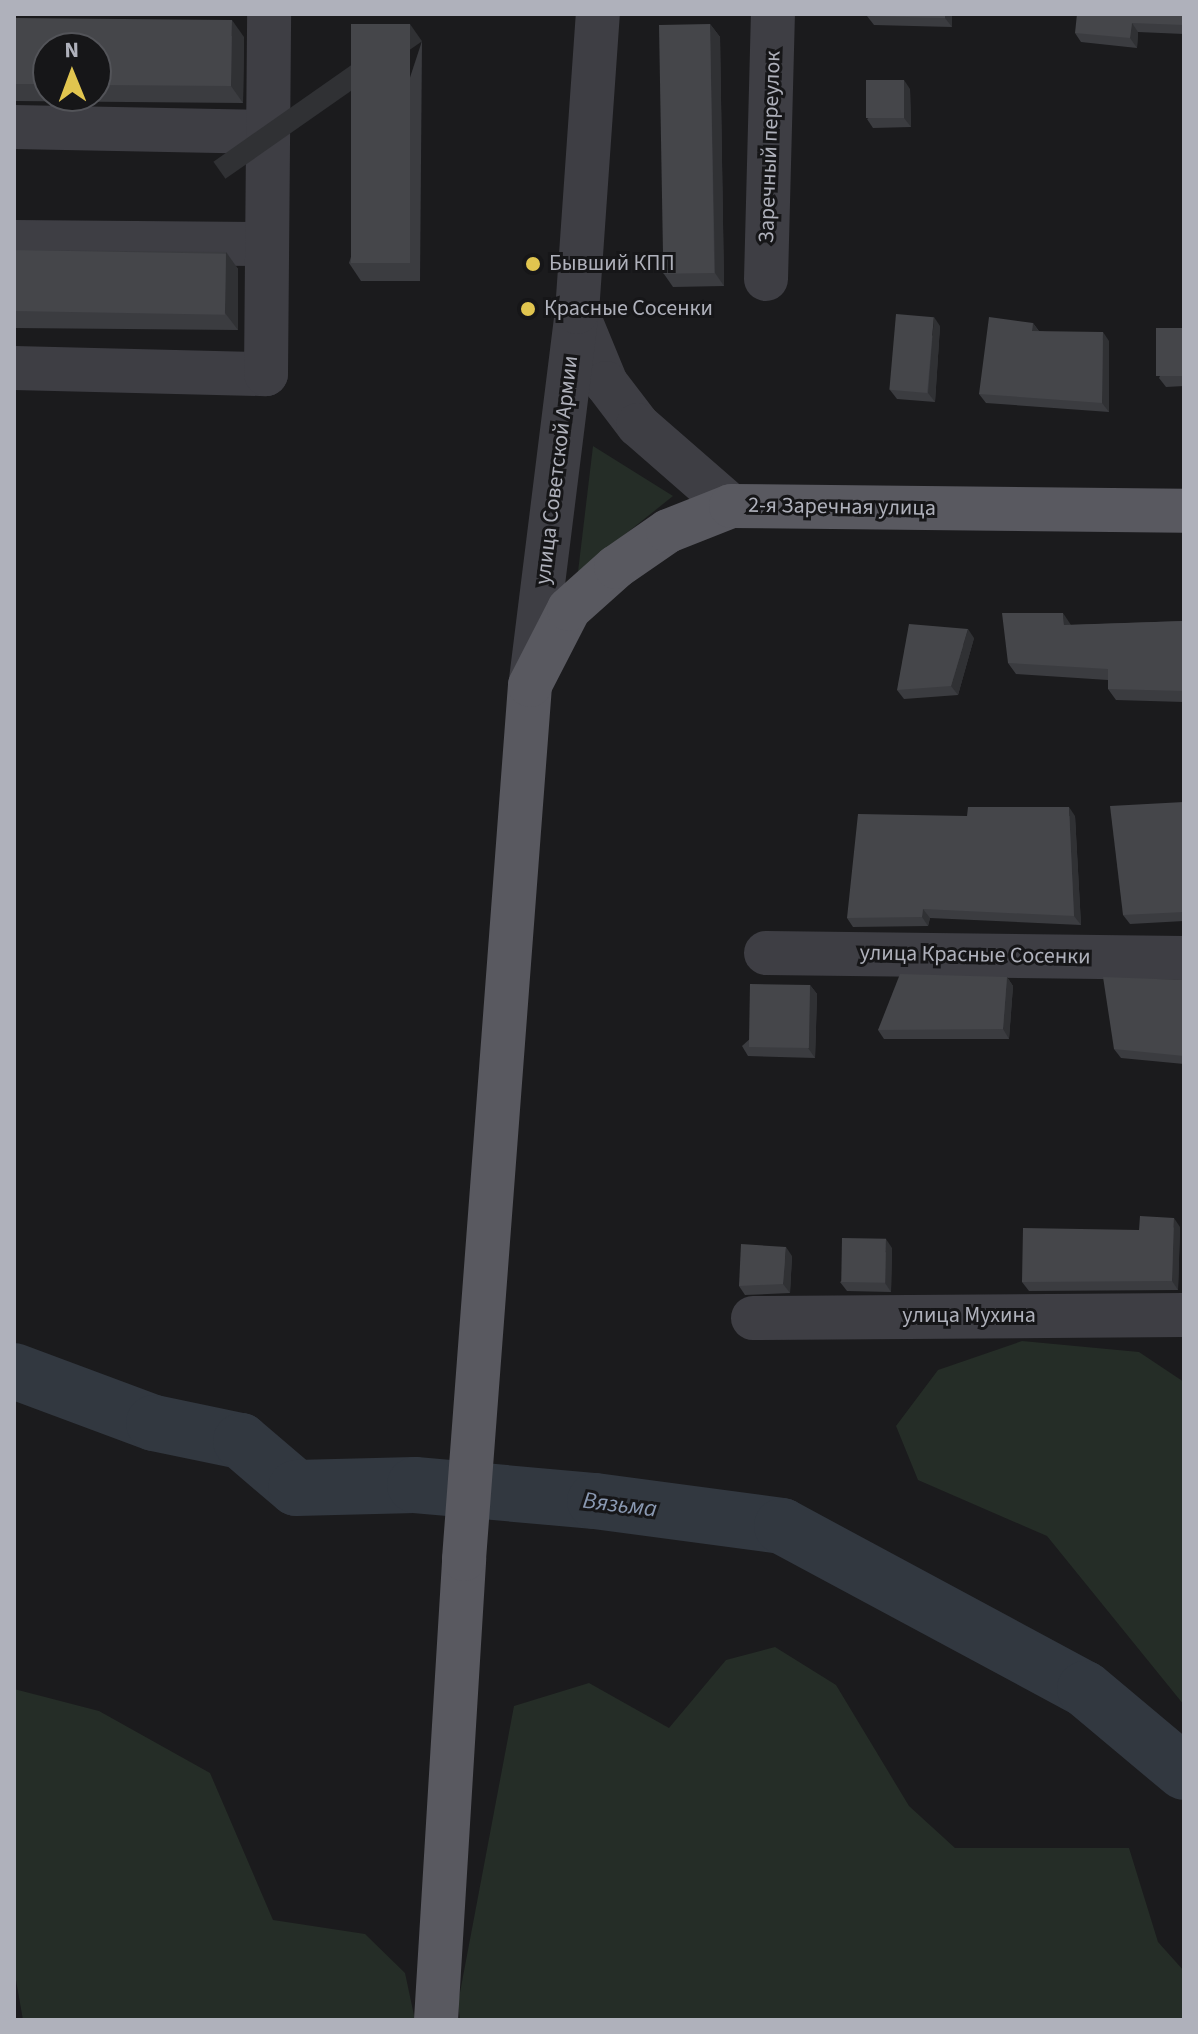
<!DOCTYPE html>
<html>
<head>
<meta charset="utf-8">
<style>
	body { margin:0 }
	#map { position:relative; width:1198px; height:2034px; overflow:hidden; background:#1b1b1d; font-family:"Source Sans 3",sans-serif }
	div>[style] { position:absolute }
	.green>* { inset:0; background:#252d27 }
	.river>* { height:56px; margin:-28px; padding:0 28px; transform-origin:28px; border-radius:28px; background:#323840 }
	.minor>* { height:44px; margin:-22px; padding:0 22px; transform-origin:22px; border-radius:22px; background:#3e3e44 }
	.major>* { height:44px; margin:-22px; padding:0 22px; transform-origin:22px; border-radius:22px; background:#595960 }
	.wall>* { inset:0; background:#3b3c40 }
	.shaded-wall>* { inset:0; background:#303134; transform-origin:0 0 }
	.building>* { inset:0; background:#45464a; transform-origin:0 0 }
	.dots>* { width:22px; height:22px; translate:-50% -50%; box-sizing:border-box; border:4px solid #161618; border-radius:50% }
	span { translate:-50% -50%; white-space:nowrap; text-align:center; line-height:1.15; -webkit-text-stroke:6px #161618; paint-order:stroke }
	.street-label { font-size:22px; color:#afb1bb }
	.poi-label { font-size:22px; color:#afb1bb }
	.left { translate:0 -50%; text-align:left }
	.water-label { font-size:24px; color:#8a99b2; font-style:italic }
	.frame { position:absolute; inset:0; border:16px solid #afb1bb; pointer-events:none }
	.north { position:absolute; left:32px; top:32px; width:80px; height:80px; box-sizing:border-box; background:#161618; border:2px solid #535459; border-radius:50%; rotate:359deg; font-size:22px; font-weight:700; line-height:32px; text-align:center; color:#afb1bb }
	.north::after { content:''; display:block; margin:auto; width:28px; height:36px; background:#e1c54f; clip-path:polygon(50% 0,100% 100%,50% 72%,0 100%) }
</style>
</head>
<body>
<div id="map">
	<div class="green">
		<i style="clip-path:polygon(593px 446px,673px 496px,578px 572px)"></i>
		<i style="clip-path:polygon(1022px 1341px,1139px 1352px,1184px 1382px,1184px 1705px,1047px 1536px,918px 1480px,896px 1426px,938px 1370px)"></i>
		<i style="clip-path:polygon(775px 1647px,836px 1685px,909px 1806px,955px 1848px,1129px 1848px,1158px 1942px,1184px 1971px,1184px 2020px,460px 2020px,458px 2003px,514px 1706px,589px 1683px,669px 1728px,726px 1660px)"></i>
		<i style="clip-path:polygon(14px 1689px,99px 1711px,210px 1773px,273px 1920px,365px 1934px,405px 1973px,415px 2020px,23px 2020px,14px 1969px)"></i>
	</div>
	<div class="river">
		<i style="left:14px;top:1371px;width:149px;rotate:20.4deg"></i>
		<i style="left:154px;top:1423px;width:89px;rotate:11.7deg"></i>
		<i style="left:241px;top:1441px;width:72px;rotate:40.5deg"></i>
		<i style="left:296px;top:1488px;width:119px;rotate:-1.4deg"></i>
		<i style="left:415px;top:1485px;width:181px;rotate:5.1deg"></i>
		<i style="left:595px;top:1501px;width:189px;rotate:7.6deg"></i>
		<i style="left:782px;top:1526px;width:344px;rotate:28.3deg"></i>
		<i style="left:1085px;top:1689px;width:129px;rotate:40deg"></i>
	</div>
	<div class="minor">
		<i style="left:14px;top:127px;width:254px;rotate:1.1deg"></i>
		<i style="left:14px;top:242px;width:253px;rotate:0.5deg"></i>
		<i style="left:766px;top:279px;width:265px;rotate:-88.5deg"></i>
		<i style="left:578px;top:315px;width:74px;rotate:67.6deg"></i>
		<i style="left:606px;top:383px;width:53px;rotate:52.7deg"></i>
		<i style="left:638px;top:425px;width:123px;rotate:41.1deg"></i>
		<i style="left:14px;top:368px;width:252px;rotate:1.4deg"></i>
		<i style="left:266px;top:374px;width:360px;rotate:-89.5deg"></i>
		<i style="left:531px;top:680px;width:371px;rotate:-82.9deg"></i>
		<i style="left:577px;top:312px;width:299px;rotate:-86deg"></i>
		<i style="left:766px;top:953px;width:418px;rotate:0.7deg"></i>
		<i style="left:753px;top:1318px;width:431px;rotate:-0.4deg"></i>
	</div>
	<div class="major">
		<i style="left:436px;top:2020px;width:462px;rotate:-86.5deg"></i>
		<i style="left:464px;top:1559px;width:876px;rotate:-85.68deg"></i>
		<i style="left:530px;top:685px;width:85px;rotate:-62.8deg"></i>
		<i style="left:569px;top:609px;width:63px;rotate:-41.8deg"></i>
		<i style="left:616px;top:567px;width:63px;rotate:-34.7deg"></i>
		<i style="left:668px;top:531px;width:68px;rotate:-21.6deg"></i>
		<i style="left:731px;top:506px;width:453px;rotate:0.6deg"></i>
	</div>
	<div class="wall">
		<i style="clip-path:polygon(867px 14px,952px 14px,952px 27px,874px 25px,867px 16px)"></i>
		<i style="clip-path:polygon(1184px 14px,1184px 34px,1138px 32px,1137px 48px,1081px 42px,1075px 33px)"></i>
		<i style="clip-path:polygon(evenodd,14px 18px,244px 37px,243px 103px,14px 101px,14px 18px,48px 48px,96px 48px,96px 96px,48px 96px,48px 48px)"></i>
		<i style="clip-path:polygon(710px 24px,720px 37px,724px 286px,673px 287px,664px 274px)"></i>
		<i style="clip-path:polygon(422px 41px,420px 281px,361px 281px,349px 263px)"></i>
		<i style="clip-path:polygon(910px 89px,911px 127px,873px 128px,867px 119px)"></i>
		<i style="clip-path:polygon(14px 250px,226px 252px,238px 269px,238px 330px,14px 328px)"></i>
		<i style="clip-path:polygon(1033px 323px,1039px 331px,1109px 341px,1109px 412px,986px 403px,979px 394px)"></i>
		<i style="clip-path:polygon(940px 326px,935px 402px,897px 399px,890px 390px)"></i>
		<i style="clip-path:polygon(1184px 328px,1184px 386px,1166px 387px,1159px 378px)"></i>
		<i style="clip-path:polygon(1184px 621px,1184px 702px,1116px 700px,1108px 689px,1108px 680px,1016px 674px,1008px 663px,1071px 625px)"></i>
		<i style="clip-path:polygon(974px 638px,958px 695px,904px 699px,897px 690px)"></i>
		<i style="clip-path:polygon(1184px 802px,1184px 921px,1130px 924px,1123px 915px)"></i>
		<i style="clip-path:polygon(967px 816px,1075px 816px,1081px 925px,930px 918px,928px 926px,853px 927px,847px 918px)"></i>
		<i style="clip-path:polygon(1007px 977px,1013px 986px,1009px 1039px,884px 1039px,878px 1030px)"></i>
		<i style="clip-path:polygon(1184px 980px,1184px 1064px,1121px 1058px,1114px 1049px)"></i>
		<i style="clip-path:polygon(810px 985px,817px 994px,815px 1058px,748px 1056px,742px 1046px)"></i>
		<i style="clip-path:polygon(1180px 1227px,1178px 1290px,1029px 1291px,1022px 1282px,1139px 1230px)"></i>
		<i style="clip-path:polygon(892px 1248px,891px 1292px,847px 1291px,840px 1282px)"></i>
		<i style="clip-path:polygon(792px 1256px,790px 1293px,745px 1295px,739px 1286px)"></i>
	</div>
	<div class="shaded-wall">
		<i style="clip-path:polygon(945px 14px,952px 14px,952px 27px,945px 18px)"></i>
		<i style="clip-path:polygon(232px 20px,244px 37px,243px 103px,231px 86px)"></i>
		<i style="clip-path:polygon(1132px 23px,1138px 32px,1137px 48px,1130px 38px)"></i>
		<i style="left:410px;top:24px;width:21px;height:240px;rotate:55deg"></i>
		<i style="clip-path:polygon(710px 24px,720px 37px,724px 286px,715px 273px)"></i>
		<i style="clip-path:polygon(904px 80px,910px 89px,911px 127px,904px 118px)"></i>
		<i style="clip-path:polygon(226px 252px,238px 269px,238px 330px,225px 313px)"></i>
		<i style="clip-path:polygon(934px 317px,940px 326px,935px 402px,928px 393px)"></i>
		<i style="clip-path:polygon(1033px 323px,1039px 332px,1032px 331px)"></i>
		<i style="clip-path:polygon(1103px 332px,1109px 341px,1109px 412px,1102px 403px)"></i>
		<i style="clip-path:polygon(1063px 613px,1071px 625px,1064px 625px)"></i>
		<i style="clip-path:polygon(968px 629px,974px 638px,958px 695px,951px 686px)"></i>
		<i style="clip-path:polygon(1069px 807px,1075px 816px,1081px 925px,1074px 916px)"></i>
		<i style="clip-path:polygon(923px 909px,930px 918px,928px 926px,922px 917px)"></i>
		<i style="clip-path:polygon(1007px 977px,1013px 986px,1009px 1039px,1003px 1029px)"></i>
		<i style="clip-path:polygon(810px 985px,817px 994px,815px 1058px,808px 1048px)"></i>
		<i style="clip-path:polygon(1174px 1218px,1180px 1227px,1178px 1290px,1172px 1281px)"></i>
		<i style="clip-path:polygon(886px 1239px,892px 1248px,891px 1292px,885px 1283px)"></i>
		<i style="clip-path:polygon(786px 1247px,792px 1256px,790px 1293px,783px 1284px)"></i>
	</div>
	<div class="building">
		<i style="clip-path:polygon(867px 14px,945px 14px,945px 18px,867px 16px)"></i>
		<i style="clip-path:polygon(1077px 14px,1184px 14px,1184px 25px,1132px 23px,1130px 38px,1075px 33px)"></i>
		<i style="clip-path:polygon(14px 18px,232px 20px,231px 86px,96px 85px,96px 48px,48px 48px,48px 84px,14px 84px)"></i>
		<i style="left:351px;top:24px;width:59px;height:239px"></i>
		<i style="left:710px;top:24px;width:249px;height:51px;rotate:89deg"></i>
		<i style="left:904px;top:80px;width:38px;height:38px;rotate:90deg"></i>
		<i style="left:14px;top:250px;width:212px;height:61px;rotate:1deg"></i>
		<i style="left:896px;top:314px;width:38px;height:76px;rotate:5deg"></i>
		<i style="clip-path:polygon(989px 317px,1033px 323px,1032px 331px,1103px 332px,1102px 403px,979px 394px)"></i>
		<i style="left:1184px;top:328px;width:48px;height:28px;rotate:90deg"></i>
		<i style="clip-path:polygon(1002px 613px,1063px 613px,1064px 625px,1184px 621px,1184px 691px,1108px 689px,1108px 669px,1008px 663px)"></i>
		<i style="clip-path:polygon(909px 624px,968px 629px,951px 686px,897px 690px)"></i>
		<i style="clip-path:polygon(1184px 802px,1184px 912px,1123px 915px,1110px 806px)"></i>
		<i style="clip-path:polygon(968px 807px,1069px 807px,1074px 916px,923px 909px,922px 917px,847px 918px,858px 814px,967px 816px)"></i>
		<i style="clip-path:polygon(900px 974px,1007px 977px,1003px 1029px,878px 1030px)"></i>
		<i style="clip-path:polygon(1103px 977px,1184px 980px,1184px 1056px,1114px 1049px)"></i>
		<i style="left:750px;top:984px;width:60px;height:63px;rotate:1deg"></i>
		<i style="clip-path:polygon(1140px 1216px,1174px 1218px,1172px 1281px,1022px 1282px,1023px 1228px,1139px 1230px)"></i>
		<i style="left:842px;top:1238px;width:44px;height:44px;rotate:1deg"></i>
		<i style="clip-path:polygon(741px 1244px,786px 1247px,783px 1284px,739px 1286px)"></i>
	</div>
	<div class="dots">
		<i style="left:533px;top:264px;background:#e1c54f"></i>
		<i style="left:528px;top:309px;background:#e1c54f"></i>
	</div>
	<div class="street-label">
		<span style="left:770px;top:147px;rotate:-88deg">Заречный переулок</span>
		<span style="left:557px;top:470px;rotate:-83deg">улица Советской Армии</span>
		<span style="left:842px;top:507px;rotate:1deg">2-я Заречная улица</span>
		<span style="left:975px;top:955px;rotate:1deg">улица Красные Сосенки</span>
		<span style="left:969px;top:1316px">улица Мухина</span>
	</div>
	<div class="poi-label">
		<span class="left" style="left:549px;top:264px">Бывший КПП</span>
		<span class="left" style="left:544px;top:309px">Красные Сосенки</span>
	</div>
	<div class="water-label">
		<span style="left:620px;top:1505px;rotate:7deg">Вязьма</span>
	</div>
	<div class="frame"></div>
	<div class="north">N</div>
</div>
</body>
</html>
